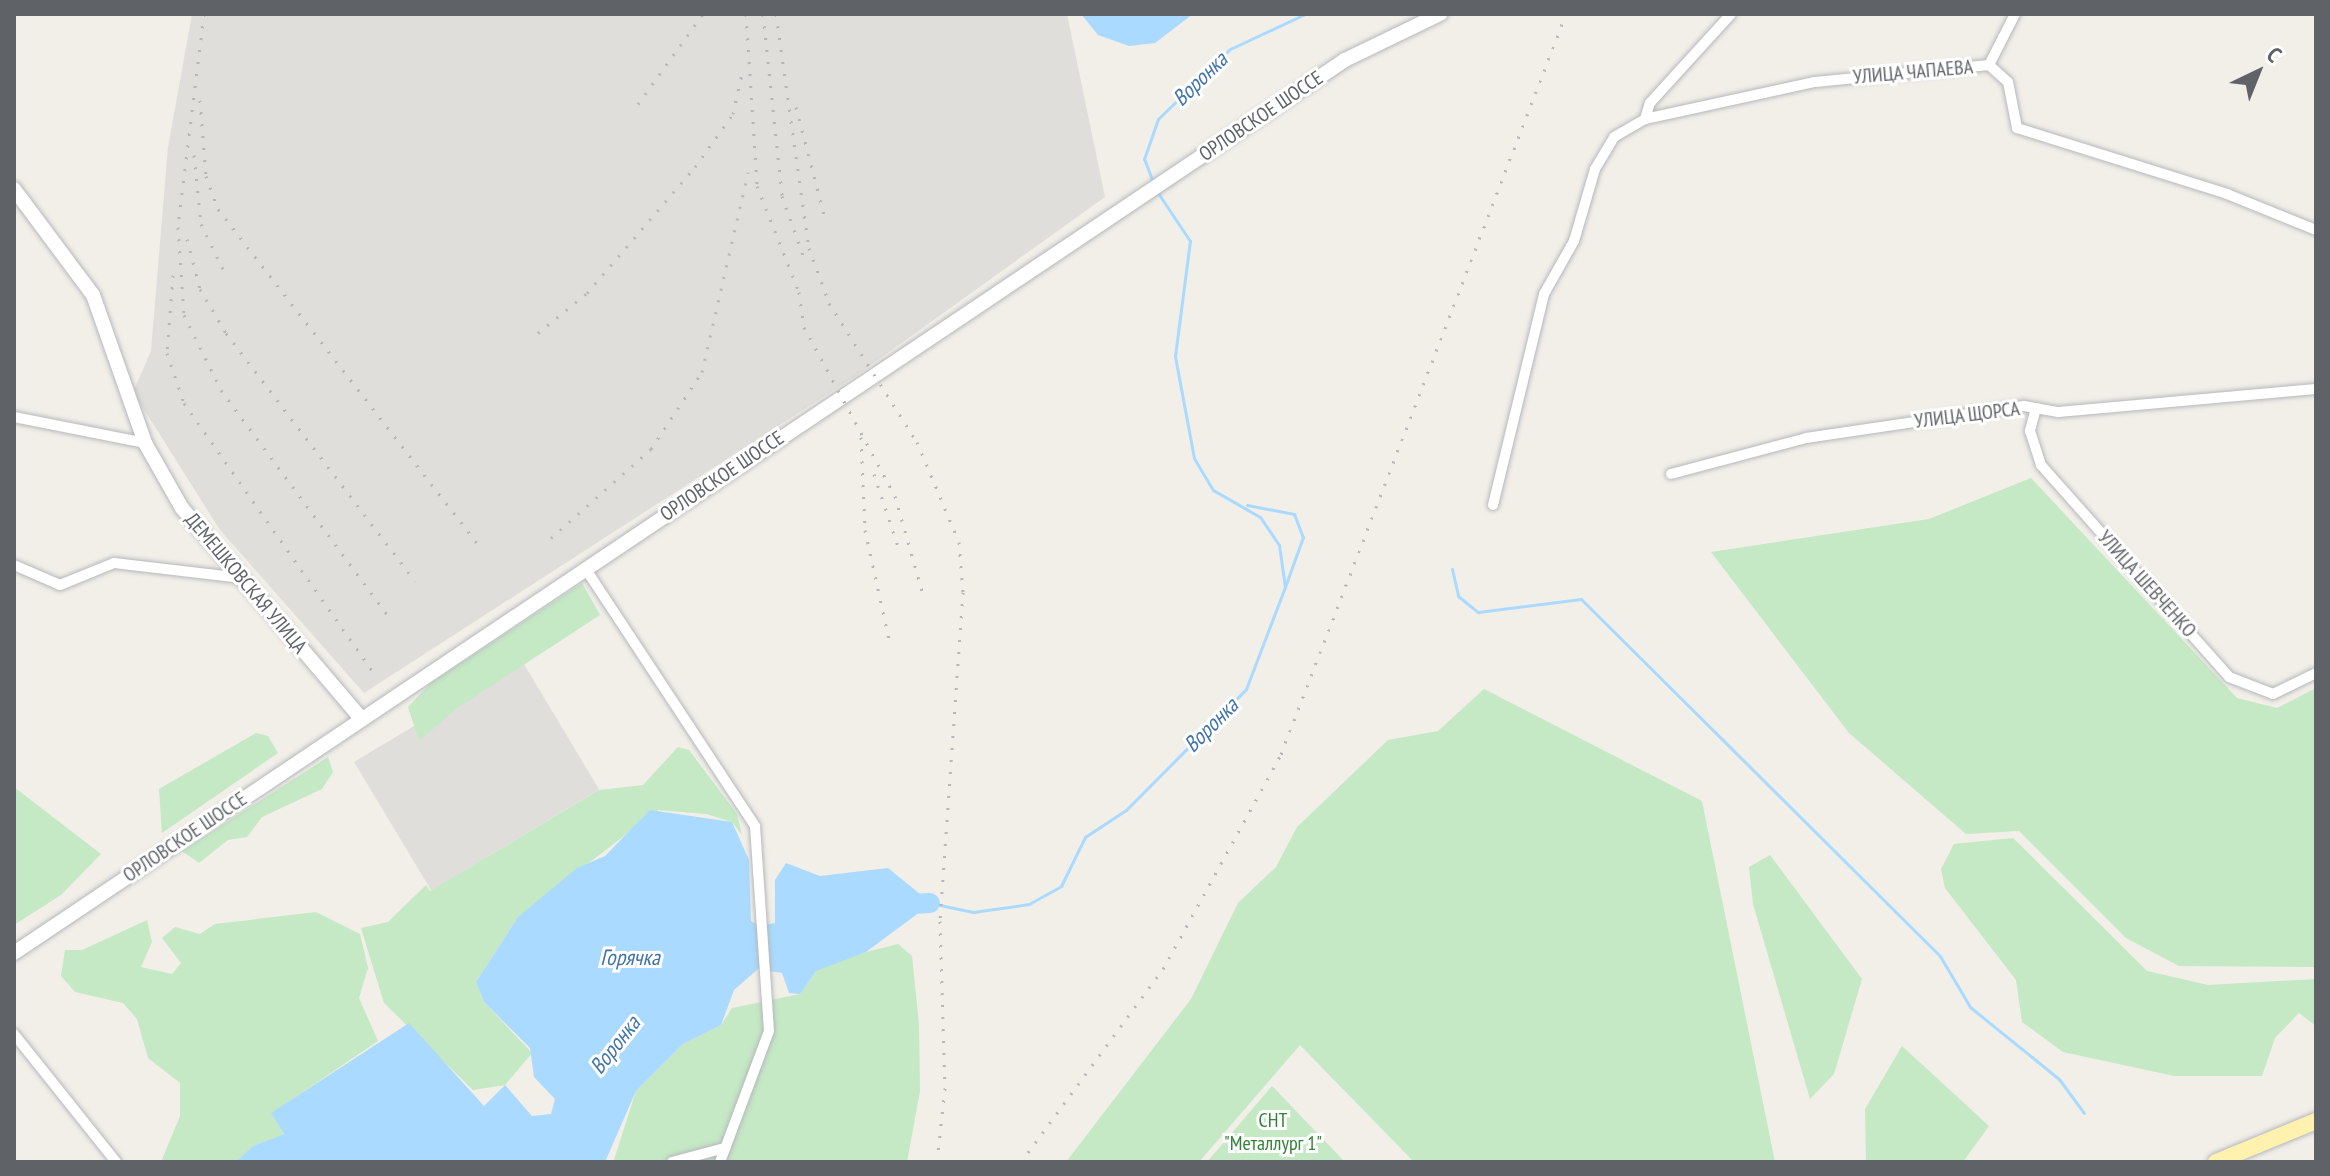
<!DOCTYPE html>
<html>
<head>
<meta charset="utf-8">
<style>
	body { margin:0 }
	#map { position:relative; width:2330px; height:1176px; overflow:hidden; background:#f1efe8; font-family:"PT Sans Narrow",sans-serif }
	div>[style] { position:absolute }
	.industrial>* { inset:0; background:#e0deda; transform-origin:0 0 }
	.green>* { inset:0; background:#c5e8c5 }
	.water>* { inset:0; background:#aadaff }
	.stream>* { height:3px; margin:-1.5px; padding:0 1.5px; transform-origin:1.5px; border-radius:1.5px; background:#aadaff }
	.river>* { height:20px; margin:-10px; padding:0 10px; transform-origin:10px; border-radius:10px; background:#aadaff }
	.roads { filter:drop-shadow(0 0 2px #b5b8bc) drop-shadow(0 0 2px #b5b8bc) }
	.street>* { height:10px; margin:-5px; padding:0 5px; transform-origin:5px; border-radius:5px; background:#fff }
	.secondary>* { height:14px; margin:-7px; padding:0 7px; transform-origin:7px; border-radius:7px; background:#fff }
	.primary>* { height:16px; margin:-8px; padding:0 8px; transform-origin:8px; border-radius:8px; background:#fff2af }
	.rail>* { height:3px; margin-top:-1.5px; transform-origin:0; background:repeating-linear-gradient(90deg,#b6b7b8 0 2px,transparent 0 12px) }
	span { translate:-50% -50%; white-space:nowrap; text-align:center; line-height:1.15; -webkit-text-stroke:6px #fff; paint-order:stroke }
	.street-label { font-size:20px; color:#5f6368 }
	.park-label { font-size:20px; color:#348238 }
	.water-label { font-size:22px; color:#4174aa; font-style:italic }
	.frame { position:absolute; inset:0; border:16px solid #5f6368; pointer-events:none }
	.north { position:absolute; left:2218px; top:32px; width:80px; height:80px; -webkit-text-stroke:6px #fff; paint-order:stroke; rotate:43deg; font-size:22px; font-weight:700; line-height:32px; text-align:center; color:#5f6368 }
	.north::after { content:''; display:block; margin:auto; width:28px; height:36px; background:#5f6368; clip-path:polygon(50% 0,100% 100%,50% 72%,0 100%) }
</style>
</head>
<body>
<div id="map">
	<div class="industrial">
		<i style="clip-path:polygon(192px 14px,1067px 14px,1105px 197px,854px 377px,364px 693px,220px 530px,133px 392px,151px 351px,168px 147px)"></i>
		<i style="left:522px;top:661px;width:150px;height:196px;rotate:59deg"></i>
	</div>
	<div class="green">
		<i style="clip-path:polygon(2031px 478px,2237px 698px,2277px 708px,2316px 688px,2316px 967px,2179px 966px,2126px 938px,2019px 831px,1966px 834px,1849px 733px,1711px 552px,1929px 519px)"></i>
		<i style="clip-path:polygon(582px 583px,600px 615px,456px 709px,419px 741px,408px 707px,431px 683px)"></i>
		<i style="clip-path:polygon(1484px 689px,1702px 801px,1775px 1162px,1414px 1162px,1300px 1045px,1199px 1162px,1066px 1162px,1191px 999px,1238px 903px,1276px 867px,1297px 827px,1388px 740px,1438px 731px)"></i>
		<i style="clip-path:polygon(256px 733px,268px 736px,278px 753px,162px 833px,159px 789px)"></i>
		<i style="clip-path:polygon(678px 747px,689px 750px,737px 814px,742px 835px,732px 822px,706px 814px,658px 810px,518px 917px,476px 982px,484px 1002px,532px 1053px,505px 1085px,473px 1090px,384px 1003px,361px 928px,388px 922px,426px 885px,430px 891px,599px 790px,643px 785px)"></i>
		<i style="clip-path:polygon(328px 757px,333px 772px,322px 789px,262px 817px,247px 837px,228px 840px,199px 863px,182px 851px)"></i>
		<i style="clip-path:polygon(14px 787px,101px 854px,61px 895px,14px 925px)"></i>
		<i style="clip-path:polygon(2013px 838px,2147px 971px,2208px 985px,2316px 979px,2316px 1026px,2299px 1013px,2275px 1038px,2262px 1076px,2174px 1076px,2063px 1052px,2022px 1022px,2016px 980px,1945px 888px,1941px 869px,1954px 844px)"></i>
		<i style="clip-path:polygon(1770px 855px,1862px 979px,1834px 1074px,1810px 1099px,1753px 904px,1749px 867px)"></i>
		<i style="clip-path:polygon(316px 912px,360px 934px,368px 968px,359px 998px,378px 1041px,272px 1113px,284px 1134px,253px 1146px,239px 1162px,161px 1162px,180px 1116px,180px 1083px,148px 1058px,137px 1019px,123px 1003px,75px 992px,61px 976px,65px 950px,82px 950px,147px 920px,152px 942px,141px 967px,172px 974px,181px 963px,162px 938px,175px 927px,200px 934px,215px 924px)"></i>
		<i style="clip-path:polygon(898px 944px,912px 956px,919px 1024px,920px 1091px,907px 1162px,614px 1160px,636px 1091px,683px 1044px,721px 1025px,732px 1008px,800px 994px,816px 971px,838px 959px)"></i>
		<i style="clip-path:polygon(1902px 1046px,1989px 1126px,1963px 1162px,1866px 1162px,1865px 1109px)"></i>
		<i style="clip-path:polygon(1272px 1086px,1345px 1162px,1207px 1162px)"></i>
	</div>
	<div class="water">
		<i style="clip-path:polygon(1081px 14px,1193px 14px,1155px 43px,1129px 46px,1098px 35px)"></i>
		<i style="clip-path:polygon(650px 810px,732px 822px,749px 860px,751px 921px,759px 926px,775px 923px,775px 880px,786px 863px,820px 876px,888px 868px,920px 894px,920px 912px,866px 952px,816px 971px,800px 994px,789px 993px,782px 973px,758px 969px,734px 990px,721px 1025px,683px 1044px,636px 1091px,605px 1162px,236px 1162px,253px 1146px,284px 1134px,271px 1113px,409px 1023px,484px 1106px,505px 1085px,532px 1116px,551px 1114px,555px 1099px,534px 1077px,530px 1048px,484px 1002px,476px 982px,518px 917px,577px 868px,605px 856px)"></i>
	</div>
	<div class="stream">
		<i style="left:1153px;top:182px;width:25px;rotate:-111deg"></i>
		<i style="left:1144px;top:159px;width:42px;rotate:-70.7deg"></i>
		<i style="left:1158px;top:119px;width:100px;rotate:-44.2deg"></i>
		<i style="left:1230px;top:49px;width:83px;rotate:-25deg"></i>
		<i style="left:1247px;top:505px;width:48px;rotate:10.8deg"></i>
		<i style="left:1294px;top:514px;width:25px;rotate:69deg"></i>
		<i style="left:1303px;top:537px;width:53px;rotate:109.8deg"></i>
		<i style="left:1452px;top:569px;width:28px;rotate:77deg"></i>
		<i style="left:1458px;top:596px;width:26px;rotate:39deg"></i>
		<i style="left:1478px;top:612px;width:104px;rotate:-7.2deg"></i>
		<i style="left:1581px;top:599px;width:506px;rotate:44.84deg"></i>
		<i style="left:1940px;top:956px;width:59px;rotate:59.5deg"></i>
		<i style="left:1970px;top:1007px;width:114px;rotate:39deg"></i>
		<i style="left:2059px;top:1079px;width:42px;rotate:53.7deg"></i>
		<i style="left:930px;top:903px;width:44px;rotate:11.8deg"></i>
		<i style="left:973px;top:912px;width:57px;rotate:-8.1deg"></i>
		<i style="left:1029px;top:904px;width:37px;rotate:-29deg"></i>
		<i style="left:1061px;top:886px;width:55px;rotate:-63.9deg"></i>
		<i style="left:1085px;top:837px;width:49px;rotate:-33.4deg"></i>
		<i style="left:1126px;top:810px;width:170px;rotate:-45.2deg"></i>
		<i style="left:1246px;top:689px;width:109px;rotate:-69.1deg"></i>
		<i style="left:1285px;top:587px;width:42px;rotate:-98.1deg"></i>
		<i style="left:1279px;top:545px;width:34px;rotate:-124deg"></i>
		<i style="left:1260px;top:517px;width:54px;rotate:-150.1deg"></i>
		<i style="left:1213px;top:490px;width:37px;rotate:-121deg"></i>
		<i style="left:1194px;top:458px;width:104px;rotate:-100.6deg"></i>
		<i style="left:1175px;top:356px;width:116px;rotate:-82.6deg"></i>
		<i style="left:1190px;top:241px;width:58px;rotate:-123.7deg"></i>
	</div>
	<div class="river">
		<i style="left:893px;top:905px;width:37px;rotate:-3deg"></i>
	</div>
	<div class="roads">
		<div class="street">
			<i style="left:1989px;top:65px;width:57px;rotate:-63deg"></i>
			<i style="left:1645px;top:119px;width:174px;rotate:-12.3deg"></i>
			<i style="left:1815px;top:82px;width:175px;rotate:-5.6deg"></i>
			<i style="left:1989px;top:65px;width:25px;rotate:42deg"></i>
			<i style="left:2008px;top:82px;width:47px;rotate:78.9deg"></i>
			<i style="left:2017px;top:128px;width:220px;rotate:17.4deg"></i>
			<i style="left:2227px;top:194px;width:96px;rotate:22deg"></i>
			<i style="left:2036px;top:408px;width:24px;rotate:105deg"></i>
			<i style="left:2030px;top:431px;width:36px;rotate:72deg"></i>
			<i style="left:2041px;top:465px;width:283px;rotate:48.4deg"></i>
			<i style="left:2229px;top:677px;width:47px;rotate:21.1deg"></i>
			<i style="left:2273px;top:694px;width:48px;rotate:-26deg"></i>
			<i style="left:14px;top:417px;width:134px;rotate:11.2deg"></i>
			<i style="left:1671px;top:474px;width:140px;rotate:-14.9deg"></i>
			<i style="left:1806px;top:438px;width:220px;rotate:-8.4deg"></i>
			<i style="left:2024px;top:406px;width:35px;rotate:10deg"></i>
			<i style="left:2058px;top:412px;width:259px;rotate:-5.1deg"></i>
			<i style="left:1493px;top:505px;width:217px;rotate:-76.4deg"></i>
			<i style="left:1544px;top:294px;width:61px;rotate:-60.5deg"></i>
			<i style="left:1574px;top:241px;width:75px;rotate:-73.7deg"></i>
			<i style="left:1595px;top:169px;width:37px;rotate:-59deg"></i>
			<i style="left:1614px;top:137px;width:36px;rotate:-30deg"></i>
			<i style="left:1645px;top:119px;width:17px;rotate:-73deg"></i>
			<i style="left:1650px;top:103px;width:120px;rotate:-47.7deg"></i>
			<i style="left:14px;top:565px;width:50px;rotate:23.5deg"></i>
			<i style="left:60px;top:585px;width:58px;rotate:-22.2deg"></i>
			<i style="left:114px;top:563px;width:129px;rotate:6.7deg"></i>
			<i style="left:585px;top:568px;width:309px;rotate:56.6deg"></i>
			<i style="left:755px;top:826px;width:205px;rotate:86.1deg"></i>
			<i style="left:769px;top:1031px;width:140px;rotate:110.5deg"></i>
			<i style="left:14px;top:1034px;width:164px;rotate:51.4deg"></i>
			<i style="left:672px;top:1162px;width:55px;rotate:-14.8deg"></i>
		</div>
		<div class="secondary">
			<i style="left:14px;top:189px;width:132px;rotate:53.3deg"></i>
			<i style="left:93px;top:295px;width:157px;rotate:70.6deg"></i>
			<i style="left:145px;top:443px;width:75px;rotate:60.4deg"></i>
			<i style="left:182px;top:508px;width:273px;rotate:49.6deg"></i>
			<i style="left:14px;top:953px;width:1603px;rotate:-33.86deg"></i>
			<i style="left:1345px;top:60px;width:106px;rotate:-25.8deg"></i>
		</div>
		<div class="primary">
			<i style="left:2216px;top:1162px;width:108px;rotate:-22.3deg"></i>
		</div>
	</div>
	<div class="rail">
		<i style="left:204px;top:14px;width:215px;rotate:97deg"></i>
		<i style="left:178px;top:227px;width:88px;rotate:86.1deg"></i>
		<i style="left:184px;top:315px;width:84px;rotate:63.7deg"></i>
		<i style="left:221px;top:390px;width:281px;rotate:53.5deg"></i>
		<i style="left:746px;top:14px;width:172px;rotate:86.3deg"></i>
		<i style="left:757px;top:186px;width:114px;rotate:68.4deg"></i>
		<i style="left:799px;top:292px;width:35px;rotate:82deg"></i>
		<i style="left:804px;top:327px;width:192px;rotate:61.7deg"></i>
		<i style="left:895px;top:496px;width:102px;rotate:74.1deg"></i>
		<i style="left:763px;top:14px;width:183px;rotate:84deg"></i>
		<i style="left:782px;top:196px;width:69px;rotate:70.5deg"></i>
		<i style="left:776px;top:14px;width:236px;rotate:82deg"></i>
		<i style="left:809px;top:248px;width:59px;rotate:70deg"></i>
		<i style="left:829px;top:303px;width:165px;rotate:57.7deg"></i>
		<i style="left:917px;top:442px;width:108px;rotate:67.2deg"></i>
		<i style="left:959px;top:542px;width:50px;rotate:85.4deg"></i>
		<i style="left:963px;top:592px;width:330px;rotate:94deg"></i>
		<i style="left:940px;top:921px;width:167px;rotate:88.3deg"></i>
		<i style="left:945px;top:1088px;width:74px;rotate:96.2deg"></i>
		<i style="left:200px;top:100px;width:76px;rotate:85.5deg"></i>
		<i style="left:206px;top:176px;width:35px;rotate:70deg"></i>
		<i style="left:218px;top:209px;width:424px;rotate:52.2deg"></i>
		<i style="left:638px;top:104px;width:111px;rotate:-54.2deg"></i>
		<i style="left:796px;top:107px;width:115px;rotate:75.4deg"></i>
		<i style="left:194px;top:155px;width:69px;rotate:84.2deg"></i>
		<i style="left:201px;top:224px;width:50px;rotate:63.9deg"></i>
		<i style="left:187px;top:239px;width:52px;rotate:75.4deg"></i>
		<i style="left:200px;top:289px;width:51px;rotate:59.4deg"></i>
		<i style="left:226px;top:333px;width:312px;rotate:52.7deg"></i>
		<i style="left:173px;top:275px;width:78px;rotate:94.4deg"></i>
		<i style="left:167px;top:353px;width:53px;rotate:71.2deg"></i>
		<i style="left:184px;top:403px;width:329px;rotate:54.9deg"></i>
		<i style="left:538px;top:333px;width:63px;rotate:-39.2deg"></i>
		<i style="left:587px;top:293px;width:166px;rotate:-49.4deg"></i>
		<i style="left:695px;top:167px;width:65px;rotate:-54.4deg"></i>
		<i style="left:733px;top:114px;width:46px;rotate:-77.5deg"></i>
		<i style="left:861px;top:437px;width:93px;rotate:87.5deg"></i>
		<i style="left:865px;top:530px;width:112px;rotate:77.6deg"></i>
		<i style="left:874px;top:474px;width:76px;rotate:71.6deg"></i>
		<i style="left:551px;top:538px;width:134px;rotate:-41.7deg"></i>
		<i style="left:651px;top:449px;width:92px;rotate:-56.5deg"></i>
		<i style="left:702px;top:372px;width:205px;rotate:-77deg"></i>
		<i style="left:1021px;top:1162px;width:240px;rotate:-53.7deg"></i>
		<i style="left:1163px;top:969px;width:245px;rotate:-61.2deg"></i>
		<i style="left:1281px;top:754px;width:793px;rotate:-68.94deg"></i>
	</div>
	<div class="street-label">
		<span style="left:1913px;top:72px;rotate:-5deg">УЛИЦА ЧАПАЕВА</span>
		<span style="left:1261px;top:116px;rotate:-34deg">ОРЛОВСКОЕ ШОССЕ</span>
		<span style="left:1967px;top:415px;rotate:-7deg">УЛИЦА ЩОРСА</span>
		<span style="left:722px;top:476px;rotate:-34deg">ОРЛОВСКОЕ ШОССЕ</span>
		<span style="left:246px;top:583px;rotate:50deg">ДЕМЕШКОВСКАЯ УЛИЦА</span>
		<span style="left:2147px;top:584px;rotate:48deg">УЛИЦА ШЕВЧЕНКО</span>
		<span style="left:185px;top:837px;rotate:-34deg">ОРЛОВСКОЕ ШОССЕ</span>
	</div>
	<div class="park-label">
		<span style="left:1273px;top:1132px">СНТ<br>"Металлург 1"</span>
	</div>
	<div class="water-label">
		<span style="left:1200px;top:79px;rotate:-44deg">Воронка</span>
		<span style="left:1211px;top:725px;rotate:-45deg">Воронка</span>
		<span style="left:630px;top:958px">Горячка</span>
		<span style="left:615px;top:1045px;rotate:-52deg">Воронка</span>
	</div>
	<div class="frame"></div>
	<div class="north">С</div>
</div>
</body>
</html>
